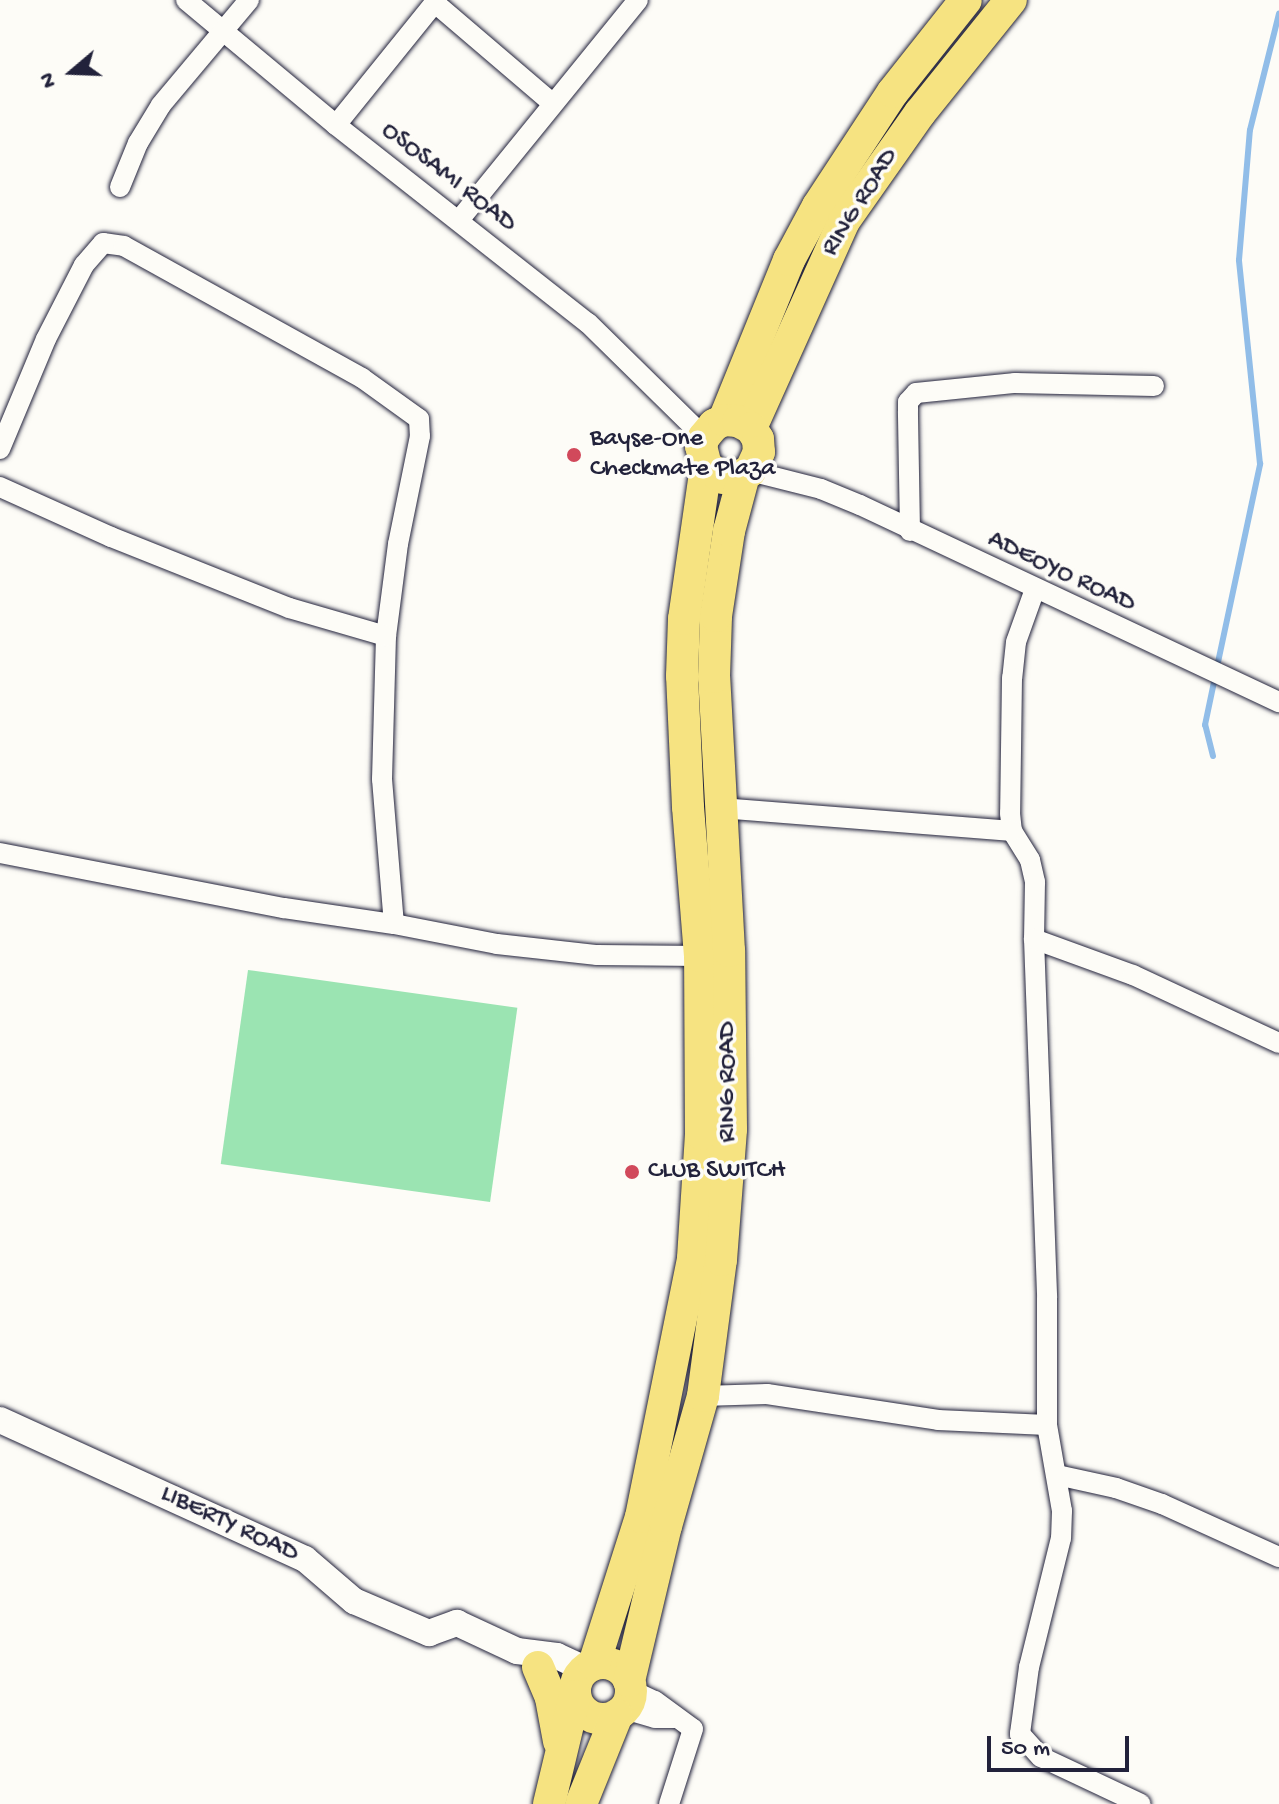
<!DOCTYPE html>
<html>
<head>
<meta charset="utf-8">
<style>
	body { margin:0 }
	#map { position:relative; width:1279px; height:1804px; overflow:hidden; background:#fdfcf7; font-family:"Gochi Hand",sans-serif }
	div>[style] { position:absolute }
	.green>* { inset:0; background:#9be4b2; transform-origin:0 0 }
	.stream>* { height:6px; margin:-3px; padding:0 3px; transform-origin:3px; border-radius:3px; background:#91bde8 }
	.roads { filter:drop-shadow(0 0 2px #22223b) drop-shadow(0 0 2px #22223b) }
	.minor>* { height:20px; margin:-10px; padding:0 10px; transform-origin:10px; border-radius:10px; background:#fdfcf7 }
	.tertiary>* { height:26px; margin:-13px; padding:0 13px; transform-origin:13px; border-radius:13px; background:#fdfcf7 }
	.primary>* { height:32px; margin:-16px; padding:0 16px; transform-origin:16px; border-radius:16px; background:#f6e381 }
	.primary>.ring { margin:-16px; padding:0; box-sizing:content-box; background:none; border:32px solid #f6e381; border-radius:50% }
	.dots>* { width:22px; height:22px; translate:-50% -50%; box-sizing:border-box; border:4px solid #fdfcf7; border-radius:50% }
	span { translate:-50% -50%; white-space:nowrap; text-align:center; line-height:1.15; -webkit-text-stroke:7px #fdfcf7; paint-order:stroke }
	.street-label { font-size:26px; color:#22223b }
	.poi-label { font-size:26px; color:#22223b }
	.left { translate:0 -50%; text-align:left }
	.north { position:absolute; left:32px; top:32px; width:80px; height:80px; -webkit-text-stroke:6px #fdfcf7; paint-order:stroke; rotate:251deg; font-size:22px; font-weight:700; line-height:32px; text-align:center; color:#22223b }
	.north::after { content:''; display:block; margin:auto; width:28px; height:36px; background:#22223b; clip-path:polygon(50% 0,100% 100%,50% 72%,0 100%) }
	.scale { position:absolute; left:987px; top:1736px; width:142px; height:36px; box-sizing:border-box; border:4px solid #22223b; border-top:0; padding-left:10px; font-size:24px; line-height:28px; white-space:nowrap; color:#22223b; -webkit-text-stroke:6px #fdfcf7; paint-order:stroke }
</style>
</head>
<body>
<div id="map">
	<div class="green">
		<i style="left:248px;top:970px;width:272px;height:196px;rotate:8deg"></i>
	</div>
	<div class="stream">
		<i style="left:1217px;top:667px;width:208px;rotate:-78deg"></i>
		<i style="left:1260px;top:464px;width:205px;rotate:-95.9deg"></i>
		<i style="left:1239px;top:260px;width:130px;rotate:-85.2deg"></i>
		<i style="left:1250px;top:130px;width:120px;rotate:-76deg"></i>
		<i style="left:1213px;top:756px;width:32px;rotate:-104deg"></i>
		<i style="left:1205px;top:725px;width:49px;rotate:-78.2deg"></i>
	</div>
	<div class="roads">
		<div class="minor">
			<i style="left:186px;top:0;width:195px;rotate:39.8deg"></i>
			<i style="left:336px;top:125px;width:320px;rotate:38.2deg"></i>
			<i style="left:588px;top:323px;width:163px;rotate:44.5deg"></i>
			<i style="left:435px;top:3px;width:154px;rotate:40.5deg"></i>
			<i style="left:336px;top:125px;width:161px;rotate:-51.1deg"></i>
			<i style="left:120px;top:187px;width:48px;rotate:-67.8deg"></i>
			<i style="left:138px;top:143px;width:44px;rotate:-58.8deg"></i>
			<i style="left:161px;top:105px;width:137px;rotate:-50deg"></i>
			<i style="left:460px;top:219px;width:282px;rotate:-50.9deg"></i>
			<i style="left:0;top:449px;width:119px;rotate:-67.3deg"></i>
			<i style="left:46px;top:339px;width:83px;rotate:-62.8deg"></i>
			<i style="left:84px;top:265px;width:29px;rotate:-49deg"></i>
			<i style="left:103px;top:243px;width:21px;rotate:8deg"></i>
			<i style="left:124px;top:246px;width:272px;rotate:29deg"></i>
			<i style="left:362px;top:378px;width:70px;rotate:35.7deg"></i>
			<i style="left:419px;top:419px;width:17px;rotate:87deg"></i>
			<i style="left:420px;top:436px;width:110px;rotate:101.5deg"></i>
			<i style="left:398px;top:544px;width:93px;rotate:97.4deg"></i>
			<i style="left:386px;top:636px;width:143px;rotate:91.6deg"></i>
			<i style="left:382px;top:779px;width:145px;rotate:85.3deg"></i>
			<i style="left:750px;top:471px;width:73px;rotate:14.2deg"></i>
			<i style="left:821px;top:489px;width:42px;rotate:22.3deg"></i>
			<i style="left:860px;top:505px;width:463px;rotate:25.2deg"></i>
			<i style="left:0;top:487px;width:122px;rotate:24.2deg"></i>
			<i style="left:111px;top:537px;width:192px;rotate:21.7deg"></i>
			<i style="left:289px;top:608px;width:101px;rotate:16.1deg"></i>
			<i style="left:910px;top:531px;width:120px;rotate:-91deg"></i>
			<i style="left:908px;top:411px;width:9px;rotate:-90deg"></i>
			<i style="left:908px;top:402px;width:12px;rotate:-48deg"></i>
			<i style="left:916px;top:393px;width:100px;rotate:-5.8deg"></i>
			<i style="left:1015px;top:383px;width:139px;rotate:1.2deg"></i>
			<i style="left:1035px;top:589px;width:56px;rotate:109.7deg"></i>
			<i style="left:1016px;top:642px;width:36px;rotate:96deg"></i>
			<i style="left:1012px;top:678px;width:135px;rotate:90.8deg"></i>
			<i style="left:1010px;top:813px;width:18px;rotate:84deg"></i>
			<i style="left:1012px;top:831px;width:34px;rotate:58deg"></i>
			<i style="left:1030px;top:860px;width:23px;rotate:77deg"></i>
			<i style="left:1035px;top:882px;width:57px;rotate:91deg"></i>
			<i style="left:1034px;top:939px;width:359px;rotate:87.9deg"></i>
			<i style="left:1047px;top:1298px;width:127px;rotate:90deg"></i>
			<i style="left:1047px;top:1425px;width:87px;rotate:80.1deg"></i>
			<i style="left:1062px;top:1511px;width:27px;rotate:92deg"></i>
			<i style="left:1061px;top:1538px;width:133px;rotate:103.9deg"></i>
			<i style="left:1029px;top:1667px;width:68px;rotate:97.7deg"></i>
			<i style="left:1020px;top:1734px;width:31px;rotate:48deg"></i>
			<i style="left:1041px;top:1757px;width:110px;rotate:25.2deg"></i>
			<i style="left:721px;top:808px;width:292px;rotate:4.5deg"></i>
			<i style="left:0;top:853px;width:289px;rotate:11deg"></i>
			<i style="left:284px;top:908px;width:111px;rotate:8.3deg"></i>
			<i style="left:394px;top:924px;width:105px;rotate:11deg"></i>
			<i style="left:497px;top:944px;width:101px;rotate:6.3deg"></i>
			<i style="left:597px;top:955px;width:103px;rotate:0.6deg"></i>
			<i style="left:1034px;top:939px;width:105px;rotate:20deg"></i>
			<i style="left:1133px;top:975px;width:161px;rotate:25deg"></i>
			<i style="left:703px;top:1396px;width:64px;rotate:-1.8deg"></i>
			<i style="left:767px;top:1394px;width:173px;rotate:8.6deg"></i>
			<i style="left:938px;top:1420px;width:109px;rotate:2.6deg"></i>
			<i style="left:1057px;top:1475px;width:60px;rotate:12.4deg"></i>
			<i style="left:1116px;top:1488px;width:49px;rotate:19.2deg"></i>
			<i style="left:1162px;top:1504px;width:128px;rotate:24.4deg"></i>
			<i style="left:631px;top:1690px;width:26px;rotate:25deg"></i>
			<i style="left:655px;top:1701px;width:47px;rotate:36.4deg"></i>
			<i style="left:693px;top:1729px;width:79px;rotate:107.7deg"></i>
			<i style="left:624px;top:1709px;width:32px;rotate:16deg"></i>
			<i style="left:655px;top:1718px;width:21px"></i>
		</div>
		<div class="tertiary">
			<i style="left:0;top:1420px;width:335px;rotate:24.5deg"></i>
			<i style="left:305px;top:1559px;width:65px;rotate:40.6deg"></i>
			<i style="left:354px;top:1601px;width:82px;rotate:23.1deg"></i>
			<i style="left:429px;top:1633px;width:30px;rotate:-20deg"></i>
			<i style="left:457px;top:1623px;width:66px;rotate:25deg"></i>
			<i style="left:517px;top:1651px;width:40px;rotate:7.1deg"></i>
			<i style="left:557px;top:1656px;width:31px;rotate:25deg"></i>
		</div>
		<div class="primary">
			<i style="left:724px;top:420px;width:173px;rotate:-67.9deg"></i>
			<i style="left:789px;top:260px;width:61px;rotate:-61.8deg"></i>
			<i style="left:818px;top:206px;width:136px;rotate:-56.7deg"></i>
			<i style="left:893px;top:92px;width:117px;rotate:-51.6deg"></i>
			<i style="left:751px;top:428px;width:227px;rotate:-65.8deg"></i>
			<i style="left:844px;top:221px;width:132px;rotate:-54.9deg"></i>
			<i style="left:920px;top:113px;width:145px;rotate:-51.2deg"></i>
			<i class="ring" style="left:575px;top:1663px;width:24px;height:24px"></i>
			<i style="left:594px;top:1664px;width:154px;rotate:-72.3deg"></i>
			<i style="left:641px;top:1517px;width:264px;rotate:-78.6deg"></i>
			<i style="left:693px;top:1258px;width:124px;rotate:-86.3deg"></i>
			<i style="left:701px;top:1134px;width:178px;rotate:-90.3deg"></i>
			<i style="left:700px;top:956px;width:149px;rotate:-94.6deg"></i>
			<i style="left:688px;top:807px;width:131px;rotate:-92.6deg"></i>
			<i style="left:682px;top:676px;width:57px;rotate:-88deg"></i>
			<i style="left:684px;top:619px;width:155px;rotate:-81.8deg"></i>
			<i style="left:706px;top:466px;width:21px;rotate:-104deg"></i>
			<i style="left:701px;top:446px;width:9px;rotate:-72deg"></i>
			<i style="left:704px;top:437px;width:16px;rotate:-50deg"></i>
			<i style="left:714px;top:425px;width:11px;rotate:-27deg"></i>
			<i style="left:724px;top:420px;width:14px;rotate:4deg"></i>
			<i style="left:738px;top:421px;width:15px;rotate:28deg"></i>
			<i style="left:751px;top:428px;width:13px;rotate:58deg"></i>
			<i style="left:758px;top:439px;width:13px;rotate:86deg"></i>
			<i style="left:759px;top:452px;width:21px;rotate:115deg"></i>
			<i style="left:750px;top:471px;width:19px;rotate:155deg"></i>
			<i style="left:733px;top:479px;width:10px;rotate:-174deg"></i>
			<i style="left:723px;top:478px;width:21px;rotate:-145deg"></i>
			<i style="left:538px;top:1667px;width:34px;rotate:67deg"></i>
			<i style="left:551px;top:1698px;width:44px;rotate:79.5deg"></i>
			<i style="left:629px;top:1681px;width:159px;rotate:-76.6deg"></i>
			<i style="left:666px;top:1526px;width:135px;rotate:-74.1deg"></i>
			<i style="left:703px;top:1396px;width:137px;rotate:-82.5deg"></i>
			<i style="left:721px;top:1260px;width:131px;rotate:-85.6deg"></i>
			<i style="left:731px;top:1129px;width:178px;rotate:-90.6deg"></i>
			<i style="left:729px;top:951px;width:274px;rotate:-93.1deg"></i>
			<i style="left:714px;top:677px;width:61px;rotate:-88.1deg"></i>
			<i style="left:716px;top:616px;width:86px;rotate:-81.3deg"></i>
			<i style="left:729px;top:531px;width:58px;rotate:-75deg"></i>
			<i style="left:549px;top:1804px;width:111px;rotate:-76.5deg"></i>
			<i style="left:581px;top:1804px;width:96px;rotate:-68deg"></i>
		</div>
	</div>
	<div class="dots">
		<i style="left:574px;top:455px;background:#d1495b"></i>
		<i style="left:632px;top:1172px;background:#d1495b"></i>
	</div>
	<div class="street-label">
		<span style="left:448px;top:178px;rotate:38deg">OSOSAMI ROAD</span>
		<span style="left:861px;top:203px;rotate:-58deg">RING ROAD</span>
		<span style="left:1061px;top:573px;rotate:25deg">ADEOYO ROAD</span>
		<span style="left:729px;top:1082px;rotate:-90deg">RING ROAD</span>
		<span style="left:229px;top:1525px;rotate:25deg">LIBERTY ROAD</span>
	</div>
	<div class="poi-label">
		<span class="left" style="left:590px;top:455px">Bayse-One<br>Checkmate Plaza</span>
		<span class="left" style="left:648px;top:1172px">CLUB SWITCH</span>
	</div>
	<div class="north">N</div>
	<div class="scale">50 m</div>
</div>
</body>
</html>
